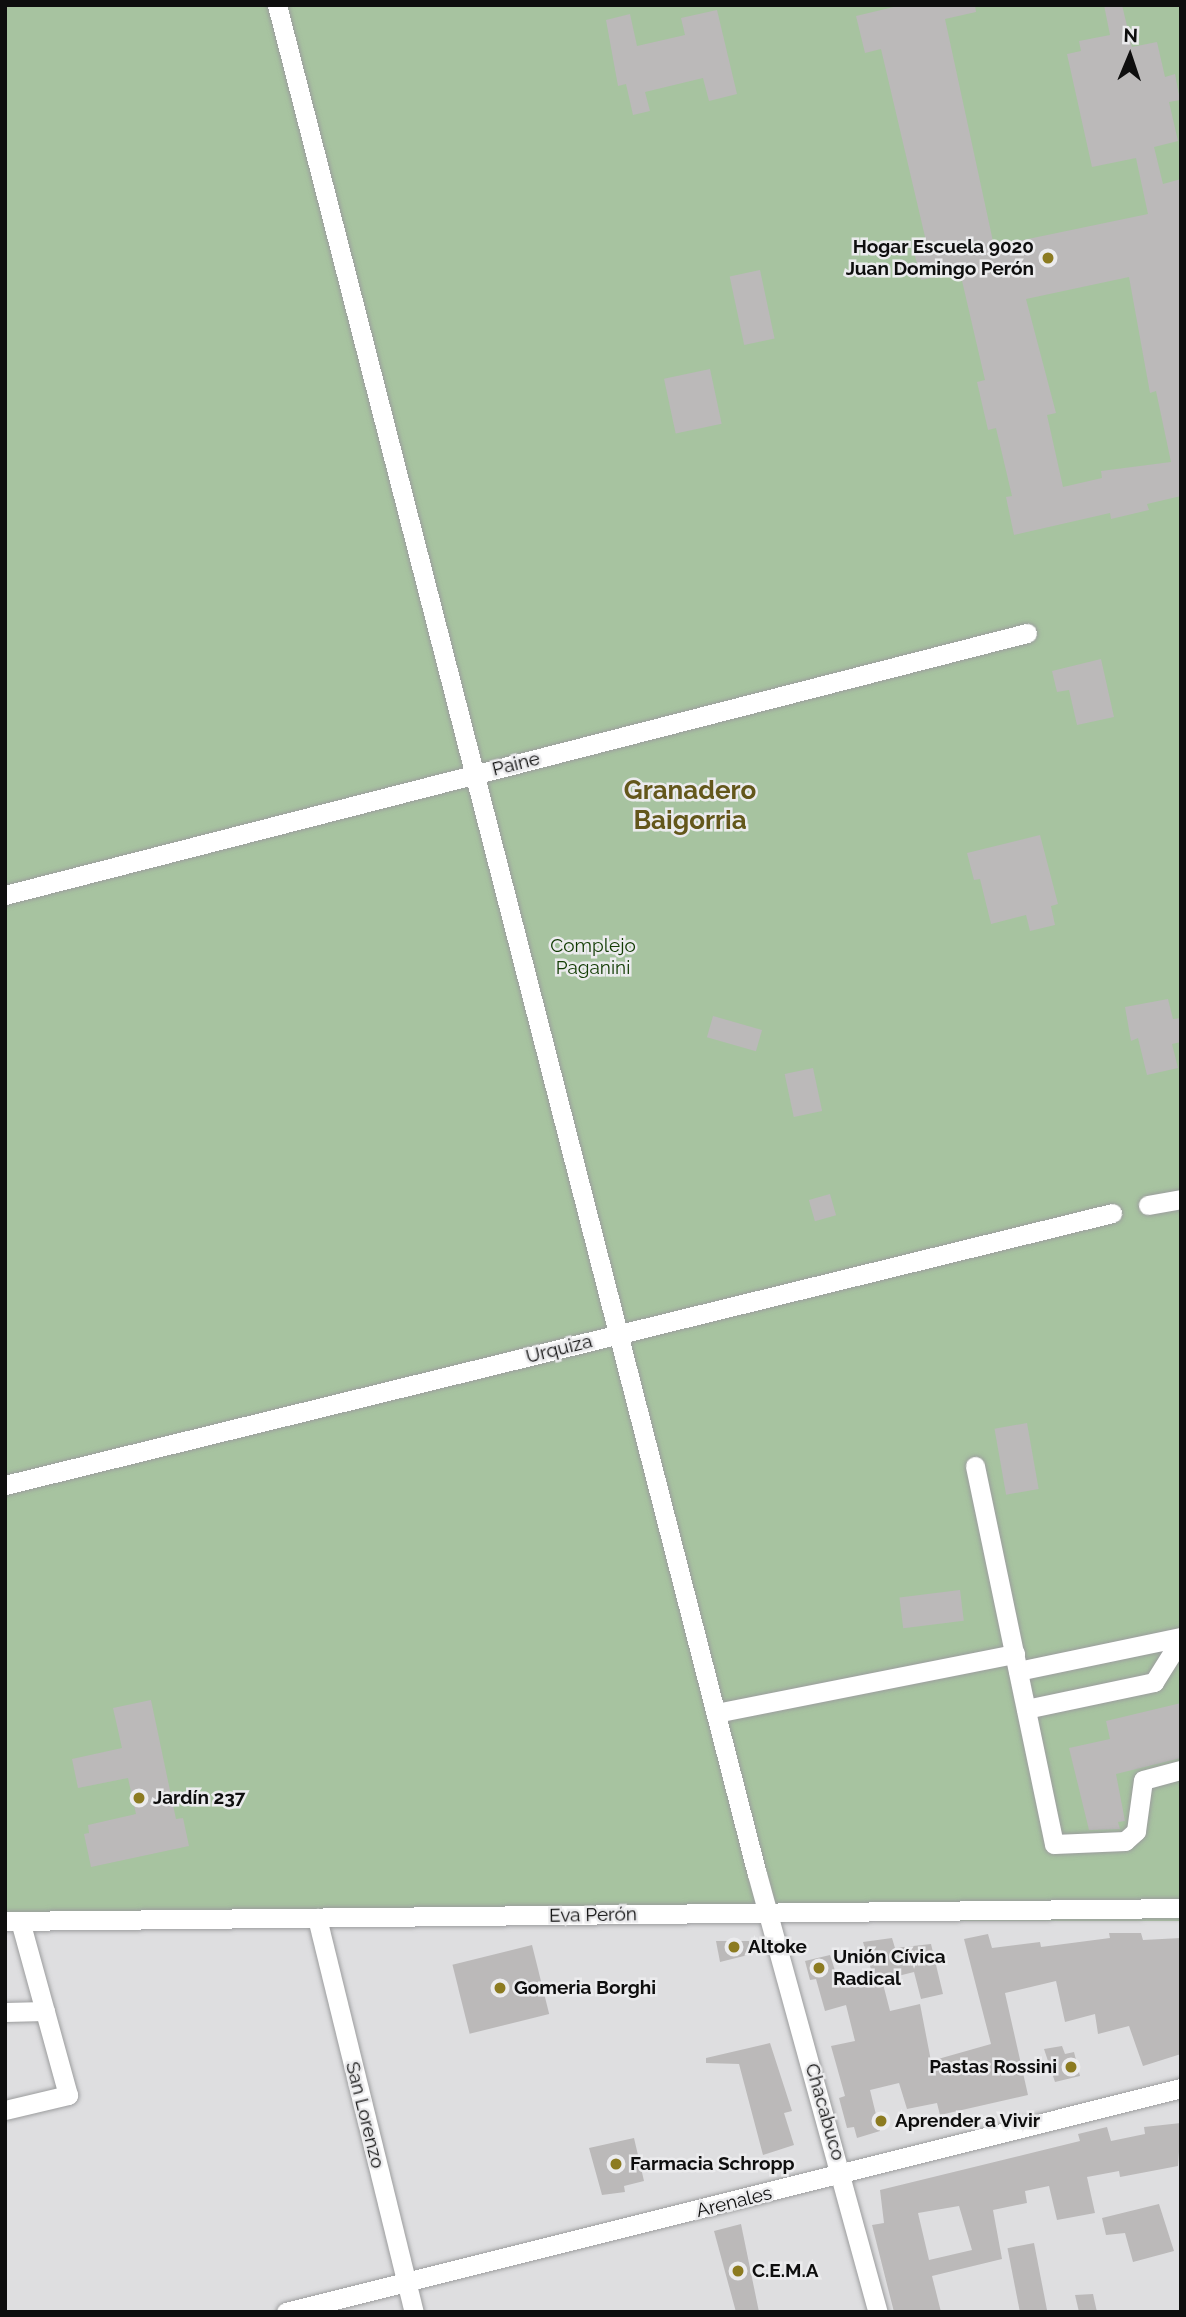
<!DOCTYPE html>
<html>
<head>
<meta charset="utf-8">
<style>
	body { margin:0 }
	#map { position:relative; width:1186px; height:2317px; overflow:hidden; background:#dedee0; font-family:Raleway,sans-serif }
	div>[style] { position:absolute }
	.green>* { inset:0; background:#a7c3a0; transform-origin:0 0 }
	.building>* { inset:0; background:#bbb9b9; transform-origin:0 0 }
	.roads { filter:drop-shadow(0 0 2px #9c9d9e) drop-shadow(0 0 2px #9c9d9e) }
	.minor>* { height:19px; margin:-9.5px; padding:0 9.5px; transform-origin:9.5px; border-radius:9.5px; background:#fff }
	.dots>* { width:19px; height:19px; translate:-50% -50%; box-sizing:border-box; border:4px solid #ebebed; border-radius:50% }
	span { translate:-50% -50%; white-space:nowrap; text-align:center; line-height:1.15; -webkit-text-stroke:5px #ebebed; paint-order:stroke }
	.poi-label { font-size:19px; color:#0e0e0e; font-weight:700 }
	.right { translate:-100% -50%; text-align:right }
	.left { translate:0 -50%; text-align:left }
	.street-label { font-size:19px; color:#0e0e0e }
	.park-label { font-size:19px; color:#113b02 }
	.district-label { font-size:26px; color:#63571b; font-weight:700 }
	.frame { position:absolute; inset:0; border:7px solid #0e0e0e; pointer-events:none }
	.north { position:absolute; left:1095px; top:21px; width:70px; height:70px; -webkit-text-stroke:5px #ebebed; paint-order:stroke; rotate:2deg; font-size:19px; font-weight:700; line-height:28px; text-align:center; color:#0e0e0e }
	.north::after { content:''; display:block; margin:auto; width:24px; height:32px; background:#0e0e0e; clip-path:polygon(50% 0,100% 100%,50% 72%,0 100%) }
</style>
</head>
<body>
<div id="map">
	<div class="green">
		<i style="left:5px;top:5px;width:1176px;height:1916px"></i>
	</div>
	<div class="building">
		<i style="clip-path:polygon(evenodd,902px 5px,975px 5px,976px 12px,945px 19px,994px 246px,1148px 214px,1136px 158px,1092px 167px,1067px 54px,1081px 51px,1079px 41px,1110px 35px,1104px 5px,1122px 5px,1132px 47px,1157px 42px,1165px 77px,1175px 74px,1180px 100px,1169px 102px,1178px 141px,1154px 147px,1163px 184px,1181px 179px,1181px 496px,1147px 504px,1149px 510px,1111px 519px,1110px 513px,1014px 535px,1006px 497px,1012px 496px,996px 428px,988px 430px,977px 382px,985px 380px,960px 272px,921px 280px,912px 244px,926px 241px,881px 49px,865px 53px,856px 16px,902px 5px,1129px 277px,1150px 393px,1156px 391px,1171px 462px,1101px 471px,1102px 478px,1063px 487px,1047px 415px,1056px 413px,1026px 299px,1129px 277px)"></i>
		<i style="clip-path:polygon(717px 10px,737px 94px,709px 101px,703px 78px,645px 92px,650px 111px,633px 115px,626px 84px,618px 86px,606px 20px,630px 14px,637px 46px,685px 35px,681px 18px)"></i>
		<i style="left:760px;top:270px;width:70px;height:31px;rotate:78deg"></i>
		<i style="left:710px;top:369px;width:56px;height:47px;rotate:78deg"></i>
		<i style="clip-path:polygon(1101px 659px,1114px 717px,1077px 725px,1069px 690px,1057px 692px,1052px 671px)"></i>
		<i style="clip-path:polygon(1040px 835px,1058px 904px,1051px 906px,1055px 925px,1030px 931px,1026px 915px,991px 924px,980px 879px,974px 880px,967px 853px)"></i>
		<i style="clip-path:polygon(1168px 999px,1173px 1019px,1181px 1018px,1181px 1042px,1172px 1044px,1178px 1068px,1147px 1075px,1138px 1038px,1131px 1041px,1125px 1007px)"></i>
		<i style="left:713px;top:1016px;width:51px;height:22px;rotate:16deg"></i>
		<i style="left:813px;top:1068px;width:44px;height:29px;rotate:78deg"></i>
		<i style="left:830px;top:1194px;width:22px;height:22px;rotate:74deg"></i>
		<i style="left:1027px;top:1423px;width:67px;height:33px;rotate:80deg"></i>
		<i style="left:960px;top:1590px;width:31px;height:61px;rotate:83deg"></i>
		<i style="clip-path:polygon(151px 1700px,176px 1819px,183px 1818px,189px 1846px,91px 1867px,84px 1834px,89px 1833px,88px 1825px,136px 1814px,128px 1778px,78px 1788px,72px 1759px,122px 1748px,113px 1708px)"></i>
		<i style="clip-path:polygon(1181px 1703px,1181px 1758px,1116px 1774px,1125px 1821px,1118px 1822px,1120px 1829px,1089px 1830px,1069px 1748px,1110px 1739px,1106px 1721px)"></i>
		<i style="clip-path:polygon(1109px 1933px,1141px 1933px,1143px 1940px,1181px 1938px,1181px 2054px,1143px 2066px,1129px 2026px,1098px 2034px,1095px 2014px,1065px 2022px,1056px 1981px,1005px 1993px,1028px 2095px,940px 2115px,937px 2103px,907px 2109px,899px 2083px,870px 2090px,880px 2131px,857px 2138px,854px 2127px,847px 2128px,839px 2098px,845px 2096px,831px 2046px,855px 2041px,846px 2005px,825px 2011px,816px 1979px,810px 1980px,805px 1961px,830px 1955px,839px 1983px,873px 1976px,863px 1942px,892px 1938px,895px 1948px,931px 1944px,943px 1994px,921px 1999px,914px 1972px,882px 1980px,890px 2011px,920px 2004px,931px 2061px,991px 2044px,964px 1939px,988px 1934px,992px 1948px,1040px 1942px,1041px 1947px,1110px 1938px)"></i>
		<i style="clip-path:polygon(716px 1941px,749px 1941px,752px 1954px,720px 1962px)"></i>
		<i style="left:532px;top:1945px;width:71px;height:82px;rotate:76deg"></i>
		<i style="clip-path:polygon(770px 2043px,792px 2111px,784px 2113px,794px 2145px,763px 2155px,739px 2064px,706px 2063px,706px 2058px)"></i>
		<i style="clip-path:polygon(1062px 2046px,1065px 2054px,1074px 2052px,1080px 2076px,1055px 2082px,1044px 2049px)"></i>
		<i style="clip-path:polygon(evenodd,1181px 2123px,1178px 2166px,1120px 2177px,1119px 2171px,1087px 2177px,1095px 2213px,1057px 2220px,1049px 2186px,1025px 2191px,1027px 2203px,993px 2210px,1002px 2259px,932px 2276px,941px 2312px,894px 2312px,872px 2225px,884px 2223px,880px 2190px,1080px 2141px,1078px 2134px,1107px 2127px,1111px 2141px,1145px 2134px,1144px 2127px,1181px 2123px,959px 2206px,972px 2250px,929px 2260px,918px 2213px,959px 2206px)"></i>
		<i style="clip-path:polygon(634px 2138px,644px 2181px,624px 2186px,625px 2192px,602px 2195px,589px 2148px)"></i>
		<i style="clip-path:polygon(1159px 2204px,1174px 2251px,1133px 2262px,1125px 2233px,1106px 2235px,1102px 2218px)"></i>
		<i style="clip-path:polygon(741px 2224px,759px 2312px,736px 2312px,714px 2231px)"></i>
		<i style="left:1034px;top:2243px;width:70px;height:27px;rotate:79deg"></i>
		<i style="clip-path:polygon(1093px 2294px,1097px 2312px,1079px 2312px,1075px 2295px)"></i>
	</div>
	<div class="roads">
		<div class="minor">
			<i style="left:277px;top:5px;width:1930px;rotate:75.6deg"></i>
			<i style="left:757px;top:1874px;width:454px;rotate:74.6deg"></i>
			<i style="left:5px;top:895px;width:1055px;rotate:-14.38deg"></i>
			<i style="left:1148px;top:1205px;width:34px;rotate:-10deg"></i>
			<i style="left:975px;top:1466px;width:386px;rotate:78.2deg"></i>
			<i style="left:1054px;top:1844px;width:71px;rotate:-2.4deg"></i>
			<i style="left:1125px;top:1841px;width:15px;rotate:-42deg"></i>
			<i style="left:1136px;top:1831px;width:51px;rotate:-82.2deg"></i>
			<i style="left:1143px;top:1780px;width:39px;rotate:-15deg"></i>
			<i style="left:5px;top:1485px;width:1140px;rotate:-13.8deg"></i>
			<i style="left:1018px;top:1671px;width:167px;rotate:-11.8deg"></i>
			<i style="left:1026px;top:1709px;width:131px;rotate:-11.9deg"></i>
			<i style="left:1154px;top:1682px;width:51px;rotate:-57.9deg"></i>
			<i style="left:716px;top:1713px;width:305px;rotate:-11.2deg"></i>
			<i style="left:317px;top:1918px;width:406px;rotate:76.2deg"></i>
			<i style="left:5px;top:1921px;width:1176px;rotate:-0.63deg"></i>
			<i style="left:5px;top:2012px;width:40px;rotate:-1.4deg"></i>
			<i style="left:5px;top:2110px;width:65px;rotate:-13.4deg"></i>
			<i style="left:68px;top:2095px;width:180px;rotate:-105.4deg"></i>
			<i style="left:286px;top:2312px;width:923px;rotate:-14.05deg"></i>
		</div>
	</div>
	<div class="dots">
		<i style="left:1048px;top:258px;background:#8c7b21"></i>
		<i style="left:139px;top:1798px;background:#8c7b21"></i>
		<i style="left:734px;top:1947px;background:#8c7b21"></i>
		<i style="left:819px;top:1968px;background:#8c7b21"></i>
		<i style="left:500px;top:1988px;background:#8c7b21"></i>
		<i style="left:1071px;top:2067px;background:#8c7b21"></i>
		<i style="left:881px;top:2121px;background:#8c7b21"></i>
		<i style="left:616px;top:2164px;background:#8c7b21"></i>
		<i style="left:738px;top:2271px;background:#8c7b21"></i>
	</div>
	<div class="poi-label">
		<span class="right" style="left:1034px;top:258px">Hogar Escuela 9020<br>Juan Domingo Perón</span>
		<span class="left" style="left:153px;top:1798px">Jardín 237</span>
		<span class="left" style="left:748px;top:1947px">Altoke</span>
		<span class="left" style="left:833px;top:1968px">Unión Cívica<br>Radical</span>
		<span class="left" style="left:514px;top:1988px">Gomeria Borghi</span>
		<span class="right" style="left:1057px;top:2067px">Pastas Rossini</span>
		<span class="left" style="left:895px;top:2121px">Aprender a Vivir</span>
		<span class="left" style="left:630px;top:2164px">Farmacia Schropp</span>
		<span class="left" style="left:752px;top:2271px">C.E.M.A</span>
	</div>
	<div class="street-label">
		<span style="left:516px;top:764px;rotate:-14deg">Paine</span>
		<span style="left:559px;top:1349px;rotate:-14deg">Urquiza</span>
		<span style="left:593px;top:1915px;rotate:-1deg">Eva Perón</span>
		<span style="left:825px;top:2112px;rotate:74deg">Chacabuco</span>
		<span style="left:365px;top:2115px;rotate:76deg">San Lorenzo</span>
		<span style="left:734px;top:2202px;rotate:-14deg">Arenales</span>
	</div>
	<div class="park-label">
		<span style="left:593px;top:957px">Complejo<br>Paganini</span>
	</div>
	<div class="district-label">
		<span style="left:690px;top:806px">Granadero<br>Baigorria</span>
	</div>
	<div class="frame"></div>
	<div class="north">N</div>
</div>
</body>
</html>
